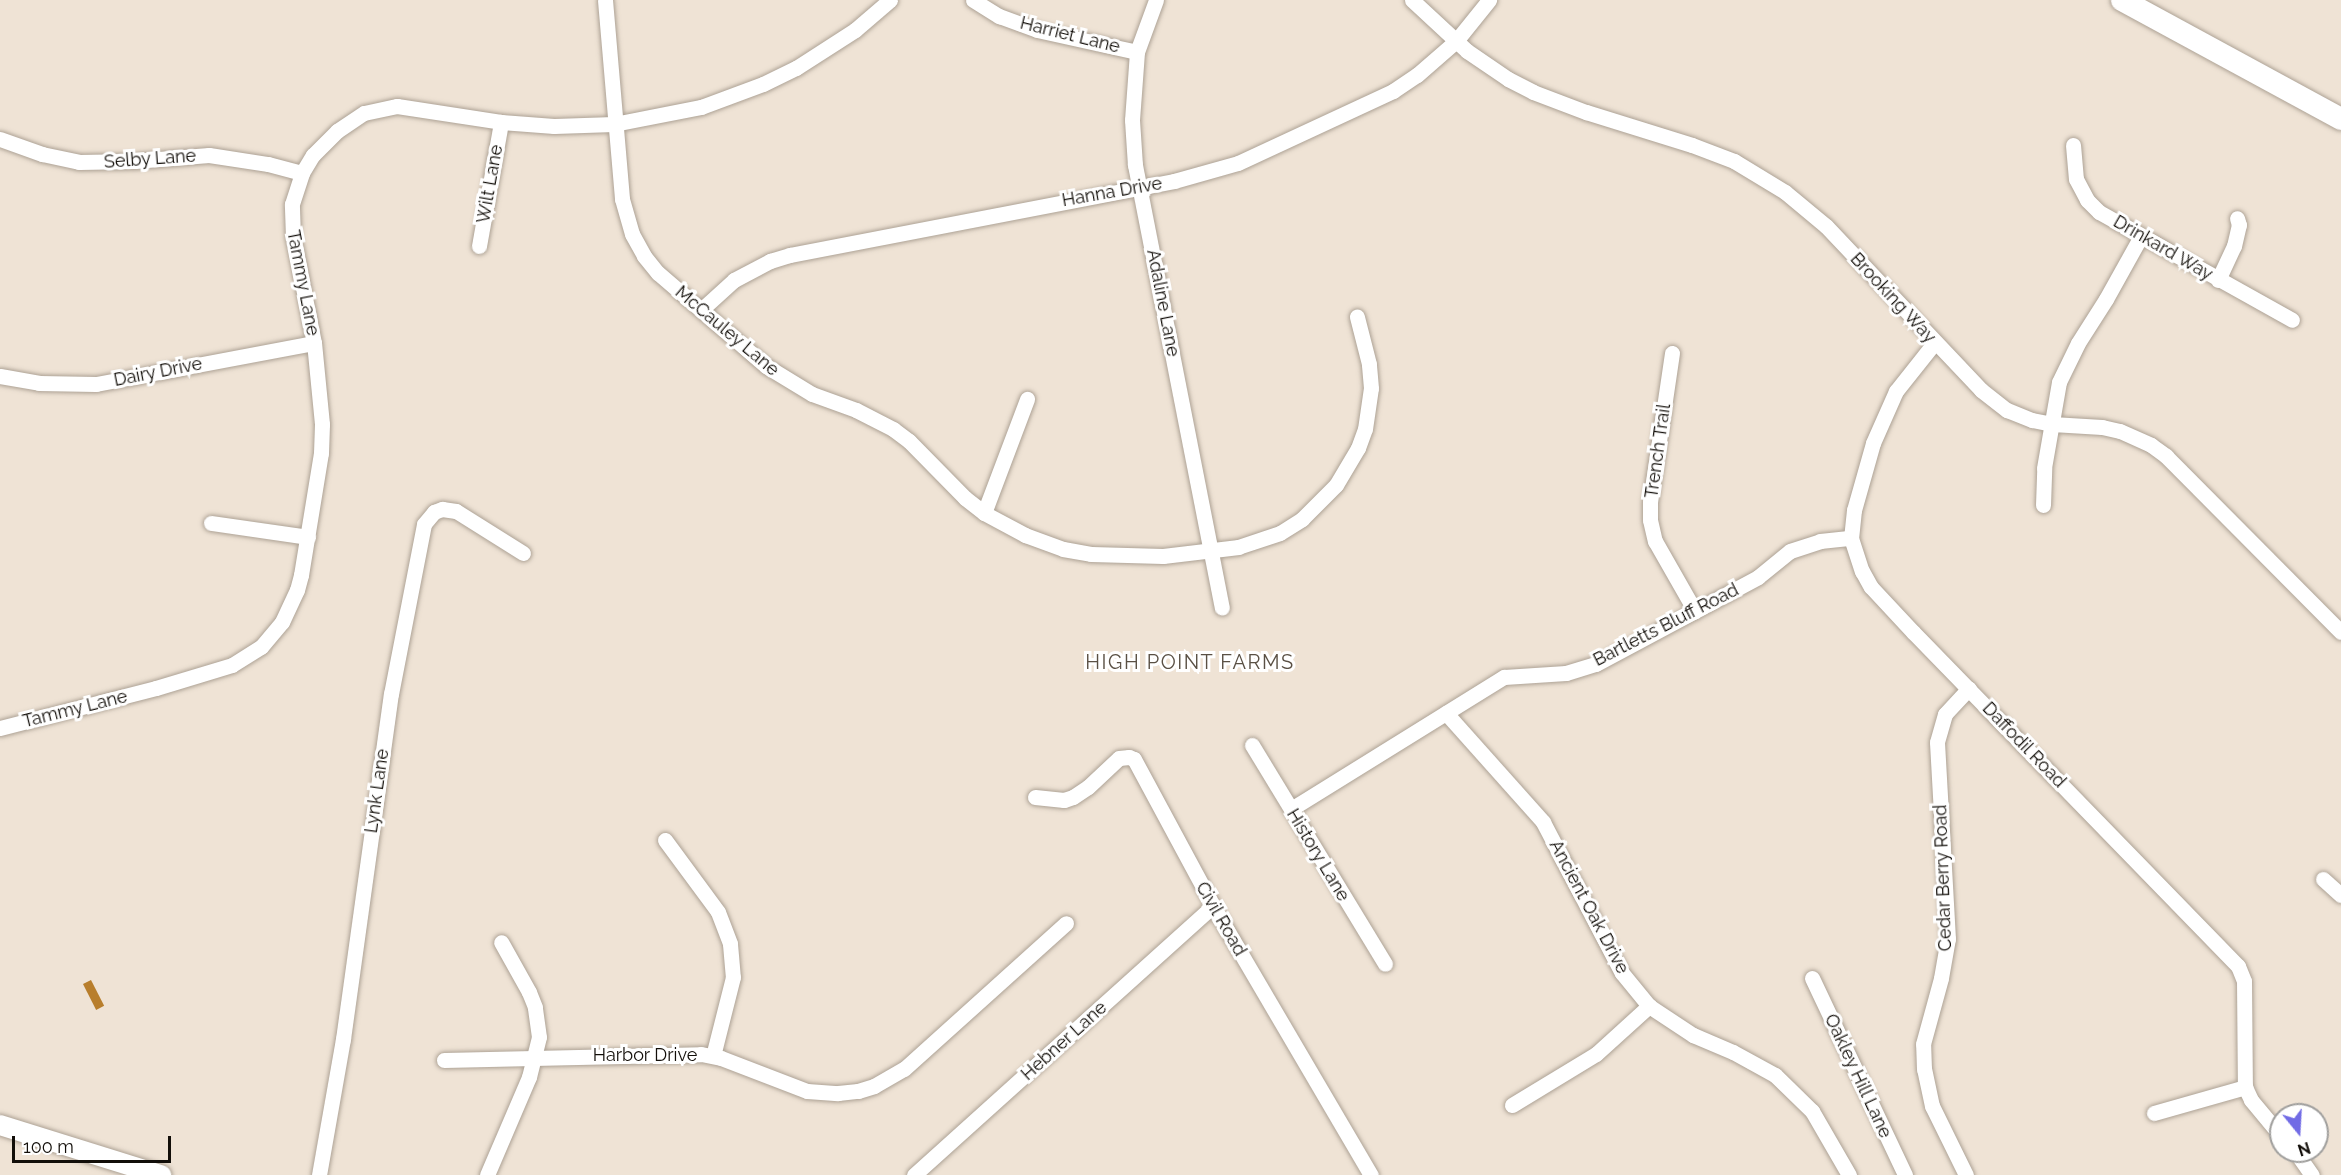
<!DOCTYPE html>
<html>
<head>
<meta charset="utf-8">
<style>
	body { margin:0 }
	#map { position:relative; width:2341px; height:1175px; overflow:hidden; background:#efe3d5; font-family:Raleway,sans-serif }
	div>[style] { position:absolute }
	.water>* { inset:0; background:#b87e2c; transform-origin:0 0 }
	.roads { filter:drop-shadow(0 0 2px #ada295) drop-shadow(0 0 2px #ada295) }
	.minor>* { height:15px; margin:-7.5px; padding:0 7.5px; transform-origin:7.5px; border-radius:7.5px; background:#fff }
	.major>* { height:20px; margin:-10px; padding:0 10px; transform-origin:10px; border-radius:10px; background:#fff }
	.highway>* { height:22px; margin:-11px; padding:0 11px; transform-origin:11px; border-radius:11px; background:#fff }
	span { translate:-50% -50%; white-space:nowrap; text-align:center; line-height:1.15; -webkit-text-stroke:6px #fff; paint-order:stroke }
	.street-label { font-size:18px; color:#120e09 }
	.neighbourhood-label { font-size:20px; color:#5a5044; letter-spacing:1.5px }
	.north { position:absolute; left:2269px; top:1103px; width:60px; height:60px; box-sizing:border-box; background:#fff; border:2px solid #a09f9d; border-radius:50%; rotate:162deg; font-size:16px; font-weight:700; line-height:24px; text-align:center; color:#120e09 }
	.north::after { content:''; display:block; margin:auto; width:21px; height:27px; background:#716be5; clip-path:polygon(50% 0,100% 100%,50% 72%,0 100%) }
	.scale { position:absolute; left:12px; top:1136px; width:159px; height:27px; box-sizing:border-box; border:3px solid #120e09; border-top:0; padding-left:8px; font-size:18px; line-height:21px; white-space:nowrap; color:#120e09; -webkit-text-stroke:4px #fff; paint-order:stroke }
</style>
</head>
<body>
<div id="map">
	<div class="water">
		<i style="left:91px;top:980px;width:29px;height:9px;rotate:63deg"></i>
	</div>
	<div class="roads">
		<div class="minor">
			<i style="left:605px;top:0;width:200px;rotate:85.1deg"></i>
			<i style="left:622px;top:199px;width:36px;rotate:74deg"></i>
			<i style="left:632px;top:234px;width:25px;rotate:61deg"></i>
			<i style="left:644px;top:256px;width:22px;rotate:51deg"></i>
			<i style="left:658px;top:273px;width:143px;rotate:40.7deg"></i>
			<i style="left:766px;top:366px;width:54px;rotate:31.3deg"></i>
			<i style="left:812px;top:394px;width:47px;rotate:20deg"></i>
			<i style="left:856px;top:410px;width:42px;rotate:27.2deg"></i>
			<i style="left:893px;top:429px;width:20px;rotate:37deg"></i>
			<i style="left:909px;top:441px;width:80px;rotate:45.5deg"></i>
			<i style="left:965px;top:498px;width:24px;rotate:38deg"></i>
			<i style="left:984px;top:513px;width:47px;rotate:28.2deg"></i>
			<i style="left:1025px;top:535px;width:40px;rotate:20.2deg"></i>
			<i style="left:1063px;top:549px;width:28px;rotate:10deg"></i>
			<i style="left:1091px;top:554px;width:72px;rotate:1.6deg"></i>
			<i style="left:1163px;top:556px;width:76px;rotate:-6.8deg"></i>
			<i style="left:1238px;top:547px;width:44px;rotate:-18.4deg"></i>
			<i style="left:1280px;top:533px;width:26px;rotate:-32deg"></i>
			<i style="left:1302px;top:519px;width:48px;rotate:-45deg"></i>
			<i style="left:1336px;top:485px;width:43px;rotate:-59.3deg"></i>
			<i style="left:1358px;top:448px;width:20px;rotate:-70deg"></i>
			<i style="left:1365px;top:429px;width:41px;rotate:-81.7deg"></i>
			<i style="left:1371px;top:388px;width:24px;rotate:-95deg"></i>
			<i style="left:1369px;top:364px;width:49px;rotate:-104.3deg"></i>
			<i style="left:973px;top:0;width:31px;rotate:32deg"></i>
			<i style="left:999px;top:16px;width:40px;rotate:20.2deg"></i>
			<i style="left:1037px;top:30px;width:102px;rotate:12.4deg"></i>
			<i style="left:1156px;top:0;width:55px;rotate:110.1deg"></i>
			<i style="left:1137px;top:52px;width:68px;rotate:94.2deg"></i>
			<i style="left:1132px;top:120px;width:45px;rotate:86.2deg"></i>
			<i style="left:1135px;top:165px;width:451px;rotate:78.9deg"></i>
			<i style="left:1412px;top:0;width:75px;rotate:42.8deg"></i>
			<i style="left:1467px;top:51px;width:50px;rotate:34.3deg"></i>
			<i style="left:1508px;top:79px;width:28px;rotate:27deg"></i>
			<i style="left:1533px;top:92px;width:57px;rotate:20.7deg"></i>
			<i style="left:1586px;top:112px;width:111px;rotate:17.3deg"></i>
			<i style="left:1692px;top:145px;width:45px;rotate:20.9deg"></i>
			<i style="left:1734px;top:161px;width:60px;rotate:31.3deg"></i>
			<i style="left:1785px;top:192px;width:53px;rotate:39.7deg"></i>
			<i style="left:1826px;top:226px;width:226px;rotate:46.6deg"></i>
			<i style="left:1981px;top:390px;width:33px;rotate:38deg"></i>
			<i style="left:2007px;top:410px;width:27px;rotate:22deg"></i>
			<i style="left:2032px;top:420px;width:20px;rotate:11deg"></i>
			<i style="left:2052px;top:424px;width:50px;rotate:3.4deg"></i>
			<i style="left:2102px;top:427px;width:18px;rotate:13deg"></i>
			<i style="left:2120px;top:431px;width:34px;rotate:24deg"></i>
			<i style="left:2151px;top:445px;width:19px;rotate:36deg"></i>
			<i style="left:2166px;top:456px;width:248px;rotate:45.2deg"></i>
			<i style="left:0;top:139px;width:45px;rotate:19.7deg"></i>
			<i style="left:42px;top:154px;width:38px;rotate:12deg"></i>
			<i style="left:79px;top:162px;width:55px;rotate:-1deg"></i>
			<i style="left:134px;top:161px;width:75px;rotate:-4.6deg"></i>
			<i style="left:209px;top:155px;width:60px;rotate:8.7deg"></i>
			<i style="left:268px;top:164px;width:35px;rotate:15deg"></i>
			<i style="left:2073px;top:145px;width:34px;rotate:85deg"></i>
			<i style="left:2076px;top:179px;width:24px;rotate:62deg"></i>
			<i style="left:2087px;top:200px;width:17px;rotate:45deg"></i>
			<i style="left:2099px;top:212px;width:221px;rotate:29.2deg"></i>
			<i style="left:479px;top:246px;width:126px;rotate:-79.9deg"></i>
			<i style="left:2218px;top:280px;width:38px;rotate:-65deg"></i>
			<i style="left:2234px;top:246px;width:22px;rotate:-77deg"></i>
			<i style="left:2239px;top:225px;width:7px;rotate:-106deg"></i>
			<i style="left:701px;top:310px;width:45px;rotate:-42.3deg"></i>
			<i style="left:734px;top:280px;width:41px;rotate:-27.8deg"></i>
			<i style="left:770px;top:261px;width:21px;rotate:-17deg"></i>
			<i style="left:790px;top:255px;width:391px;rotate:-10.9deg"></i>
			<i style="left:1174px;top:181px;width:66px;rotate:-15.7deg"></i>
			<i style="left:1238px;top:163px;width:171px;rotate:-24.9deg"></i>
			<i style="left:1393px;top:91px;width:29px;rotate:-34deg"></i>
			<i style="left:1417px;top:75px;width:52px;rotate:-41.1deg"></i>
			<i style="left:1456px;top:41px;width:53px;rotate:-51.2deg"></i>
			<i style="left:1935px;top:342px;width:63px;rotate:128.5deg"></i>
			<i style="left:1896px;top:391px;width:57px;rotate:113.9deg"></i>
			<i style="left:1873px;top:443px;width:70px;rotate:105.8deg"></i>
			<i style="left:1854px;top:510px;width:28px;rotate:96deg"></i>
			<i style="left:1851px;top:538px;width:35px;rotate:72deg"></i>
			<i style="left:1862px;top:571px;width:18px;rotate:61deg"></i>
			<i style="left:1871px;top:587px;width:62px;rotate:47deg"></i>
			<i style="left:1913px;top:632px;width:466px;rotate:45.8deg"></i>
			<i style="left:2238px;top:966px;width:16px;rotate:68deg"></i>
			<i style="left:2244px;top:981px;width:106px;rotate:89.5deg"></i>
			<i style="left:2245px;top:1087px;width:14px;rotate:65deg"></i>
			<i style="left:2251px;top:1100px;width:47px;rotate:50.2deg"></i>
			<i style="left:1672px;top:353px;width:151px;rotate:98.4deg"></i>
			<i style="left:1650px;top:502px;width:18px;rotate:90deg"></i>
			<i style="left:1650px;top:520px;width:22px;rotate:77deg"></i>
			<i style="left:1655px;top:541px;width:81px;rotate:60.3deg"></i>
			<i style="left:0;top:376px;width:40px;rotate:10deg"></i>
			<i style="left:39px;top:383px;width:57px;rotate:1deg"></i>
			<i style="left:96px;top:384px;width:222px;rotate:-10.7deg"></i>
			<i style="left:2043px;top:505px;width:37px;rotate:-88deg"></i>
			<i style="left:2044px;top:468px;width:87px;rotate:-80.1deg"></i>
			<i style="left:2059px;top:382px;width:43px;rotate:-64deg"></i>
			<i style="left:2078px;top:343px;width:52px;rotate:-57.5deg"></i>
			<i style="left:2106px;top:299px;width:72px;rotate:-60.9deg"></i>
			<i style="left:984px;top:513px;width:122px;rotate:-69.3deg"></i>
			<i style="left:211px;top:523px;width:98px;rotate:8.2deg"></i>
			<i style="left:1446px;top:713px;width:146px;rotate:48.3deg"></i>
			<i style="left:1543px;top:822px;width:170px;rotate:62.4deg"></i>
			<i style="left:1622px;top:973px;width:43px;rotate:50.7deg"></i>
			<i style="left:1649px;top:1006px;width:53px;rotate:33.4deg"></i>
			<i style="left:1693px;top:1035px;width:43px;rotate:23deg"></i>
			<i style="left:1733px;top:1052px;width:48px;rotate:28.7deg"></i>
			<i style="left:1775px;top:1075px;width:52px;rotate:44.2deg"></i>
			<i style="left:1812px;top:1111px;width:74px;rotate:60deg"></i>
			<i style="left:0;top:728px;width:161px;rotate:-14.4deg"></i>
			<i style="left:156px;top:688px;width:79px;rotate:-16.8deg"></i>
			<i style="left:232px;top:665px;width:34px;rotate:-32deg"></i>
			<i style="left:261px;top:647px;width:33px;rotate:-50deg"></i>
			<i style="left:282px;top:622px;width:35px;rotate:-65deg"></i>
			<i style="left:297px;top:590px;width:16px;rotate:-75deg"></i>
			<i style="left:301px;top:575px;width:124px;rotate:-80.7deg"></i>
			<i style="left:321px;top:453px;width:29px;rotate:-88deg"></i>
			<i style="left:322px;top:424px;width:81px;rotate:-95.6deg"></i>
			<i style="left:314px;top:343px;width:108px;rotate:-101.2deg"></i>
			<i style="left:293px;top:237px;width:33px;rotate:-92deg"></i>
			<i style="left:292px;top:204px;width:33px;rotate:-72deg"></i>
			<i style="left:302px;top:173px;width:21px;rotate:-59deg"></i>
			<i style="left:313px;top:155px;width:34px;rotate:-45deg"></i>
			<i style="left:337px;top:131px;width:32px;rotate:-34deg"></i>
			<i style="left:364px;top:113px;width:34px;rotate:-12deg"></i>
			<i style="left:397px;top:106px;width:105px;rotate:8.7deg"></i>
			<i style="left:501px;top:122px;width:53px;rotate:4.3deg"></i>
			<i style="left:554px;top:126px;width:60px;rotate:-1.9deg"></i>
			<i style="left:614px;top:124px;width:89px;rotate:-11.1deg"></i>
			<i style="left:701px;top:107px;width:66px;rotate:-20.4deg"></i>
			<i style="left:763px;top:84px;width:37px;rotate:-26deg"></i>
			<i style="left:796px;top:68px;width:70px;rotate:-32.8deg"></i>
			<i style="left:855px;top:30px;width:46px;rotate:-40.6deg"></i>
			<i style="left:1252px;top:745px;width:256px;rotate:58.7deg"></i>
			<i style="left:1035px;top:797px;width:29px;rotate:6deg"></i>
			<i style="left:1064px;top:800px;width:9px;rotate:-18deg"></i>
			<i style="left:1073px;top:797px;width:18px;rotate:-34deg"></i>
			<i style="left:1088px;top:787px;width:42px;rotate:-43.1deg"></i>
			<i style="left:1119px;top:758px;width:10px;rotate:-6deg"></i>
			<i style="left:1129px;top:757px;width:5px;rotate:22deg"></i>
			<i style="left:1134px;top:759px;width:167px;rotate:61.7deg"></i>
			<i style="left:1213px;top:906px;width:312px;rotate:59.6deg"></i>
			<i style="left:1291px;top:809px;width:251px;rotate:-31.8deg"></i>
			<i style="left:1504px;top:677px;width:62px;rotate:-3.7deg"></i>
			<i style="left:1566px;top:673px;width:31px;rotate:-17deg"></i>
			<i style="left:1596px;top:664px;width:184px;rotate:-28.2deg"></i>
			<i style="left:1758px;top:577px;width:41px;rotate:-39.1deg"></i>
			<i style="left:1790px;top:551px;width:32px;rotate:-18deg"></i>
			<i style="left:1820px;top:541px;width:31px;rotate:-6deg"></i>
			<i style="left:665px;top:840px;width:89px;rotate:53.6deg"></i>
			<i style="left:718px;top:912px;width:34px;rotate:69deg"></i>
			<i style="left:730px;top:944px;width:33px;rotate:85deg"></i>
			<i style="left:733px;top:977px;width:81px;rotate:104.2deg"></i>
			<i style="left:2323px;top:879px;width:24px;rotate:42deg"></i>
			<i style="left:1812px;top:978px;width:218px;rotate:64.7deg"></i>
			<i style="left:444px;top:1060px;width:257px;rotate:-1.3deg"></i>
			<i style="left:701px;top:1054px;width:20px;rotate:11deg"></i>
			<i style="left:721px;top:1058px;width:92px;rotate:21deg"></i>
			<i style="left:807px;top:1091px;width:31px;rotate:4deg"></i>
			<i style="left:838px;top:1093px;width:20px;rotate:-6deg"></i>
			<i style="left:858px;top:1091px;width:17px;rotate:-17deg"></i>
			<i style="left:874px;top:1086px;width:34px;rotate:-30deg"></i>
			<i style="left:904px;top:1069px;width:218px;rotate:-42deg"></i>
			<i style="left:1512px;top:1105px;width:98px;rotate:-31.3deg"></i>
			<i style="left:1596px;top:1054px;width:72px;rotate:-42.2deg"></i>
			<i style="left:2154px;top:1113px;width:95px;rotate:-15.9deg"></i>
			<i style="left:2295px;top:1151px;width:29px;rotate:55deg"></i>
			<i style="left:319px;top:1175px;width:138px;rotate:-80deg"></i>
			<i style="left:343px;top:1039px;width:348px;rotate:-82.1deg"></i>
			<i style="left:391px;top:694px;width:173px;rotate:-79deg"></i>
			<i style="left:424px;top:524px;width:16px;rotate:-50deg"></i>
			<i style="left:434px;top:512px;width:9px;rotate:-21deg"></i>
			<i style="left:442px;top:509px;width:14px;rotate:8deg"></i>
			<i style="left:456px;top:511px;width:79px;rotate:32.1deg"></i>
			<i style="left:487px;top:1175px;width:107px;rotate:-66.8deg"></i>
			<i style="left:529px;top:1077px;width:41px;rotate:-76deg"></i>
			<i style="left:539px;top:1037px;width:30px;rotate:-98deg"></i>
			<i style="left:535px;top:1007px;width:16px;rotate:-112deg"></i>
			<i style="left:529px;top:992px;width:57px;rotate:-119.2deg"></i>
			<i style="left:914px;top:1175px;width:402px;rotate:-42deg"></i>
			<i style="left:1966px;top:1175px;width:77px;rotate:-116.2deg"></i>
			<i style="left:1932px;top:1106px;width:38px;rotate:-102deg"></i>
			<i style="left:1924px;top:1069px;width:25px;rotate:-92deg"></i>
			<i style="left:1923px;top:1044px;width:68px;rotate:-74.7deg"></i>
			<i style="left:1941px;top:978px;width:40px;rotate:-80deg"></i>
			<i style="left:1948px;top:939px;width:197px;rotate:-93.2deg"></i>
			<i style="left:1937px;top:742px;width:29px;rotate:-74deg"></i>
			<i style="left:1945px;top:714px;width:35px;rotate:-47deg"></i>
		</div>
		<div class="major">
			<i style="left:0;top:1125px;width:169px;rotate:17.3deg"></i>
		</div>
		<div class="highway">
			<i style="left:2122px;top:0;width:249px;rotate:28.5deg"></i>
		</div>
	</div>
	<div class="street-label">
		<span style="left:1070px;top:35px;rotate:14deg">Harriet Lane</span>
		<span style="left:150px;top:159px;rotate:-4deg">Selby Lane</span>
		<span style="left:490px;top:184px;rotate:-80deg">Wilt Lane</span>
		<span style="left:1112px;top:192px;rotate:-10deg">Hanna Drive</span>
		<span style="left:2163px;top:248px;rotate:30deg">Drinkard Way</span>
		<span style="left:303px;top:283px;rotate:79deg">Tammy Lane</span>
		<span style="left:1893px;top:298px;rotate:47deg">Brooking Way</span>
		<span style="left:1163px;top:303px;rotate:79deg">Adaline Lane</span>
		<span style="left:727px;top:331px;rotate:40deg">McCauley Lane</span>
		<span style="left:158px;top:372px;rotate:-11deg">Dairy Drive</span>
		<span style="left:1658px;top:451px;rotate:-82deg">Trench Trail</span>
		<span style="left:1666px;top:625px;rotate:-27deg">Bartletts Bluff Road</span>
		<span style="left:75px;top:709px;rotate:-14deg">Tammy Lane</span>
		<span style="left:2024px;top:745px;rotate:46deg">Daffodil Road</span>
		<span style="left:377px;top:791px;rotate:-82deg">Lynk Lane</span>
		<span style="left:1318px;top:855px;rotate:59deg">History Lane</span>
		<span style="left:1943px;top:878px;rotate:-92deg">Cedar Berry Road</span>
		<span style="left:1589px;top:907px;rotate:62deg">Ancient Oak Drive</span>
		<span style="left:1221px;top:919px;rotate:60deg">Civil Road</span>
		<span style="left:1064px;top:1041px;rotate:-42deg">Hebner Lane</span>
		<span style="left:645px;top:1055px">Harbor Drive</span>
		<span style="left:1858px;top:1076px;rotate:65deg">Oakley Hill Lane</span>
	</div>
	<div class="neighbourhood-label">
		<span style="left:1190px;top:662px">HIGH POINT FARMS</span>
	</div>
	<div class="north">N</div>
	<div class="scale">100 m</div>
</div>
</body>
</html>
